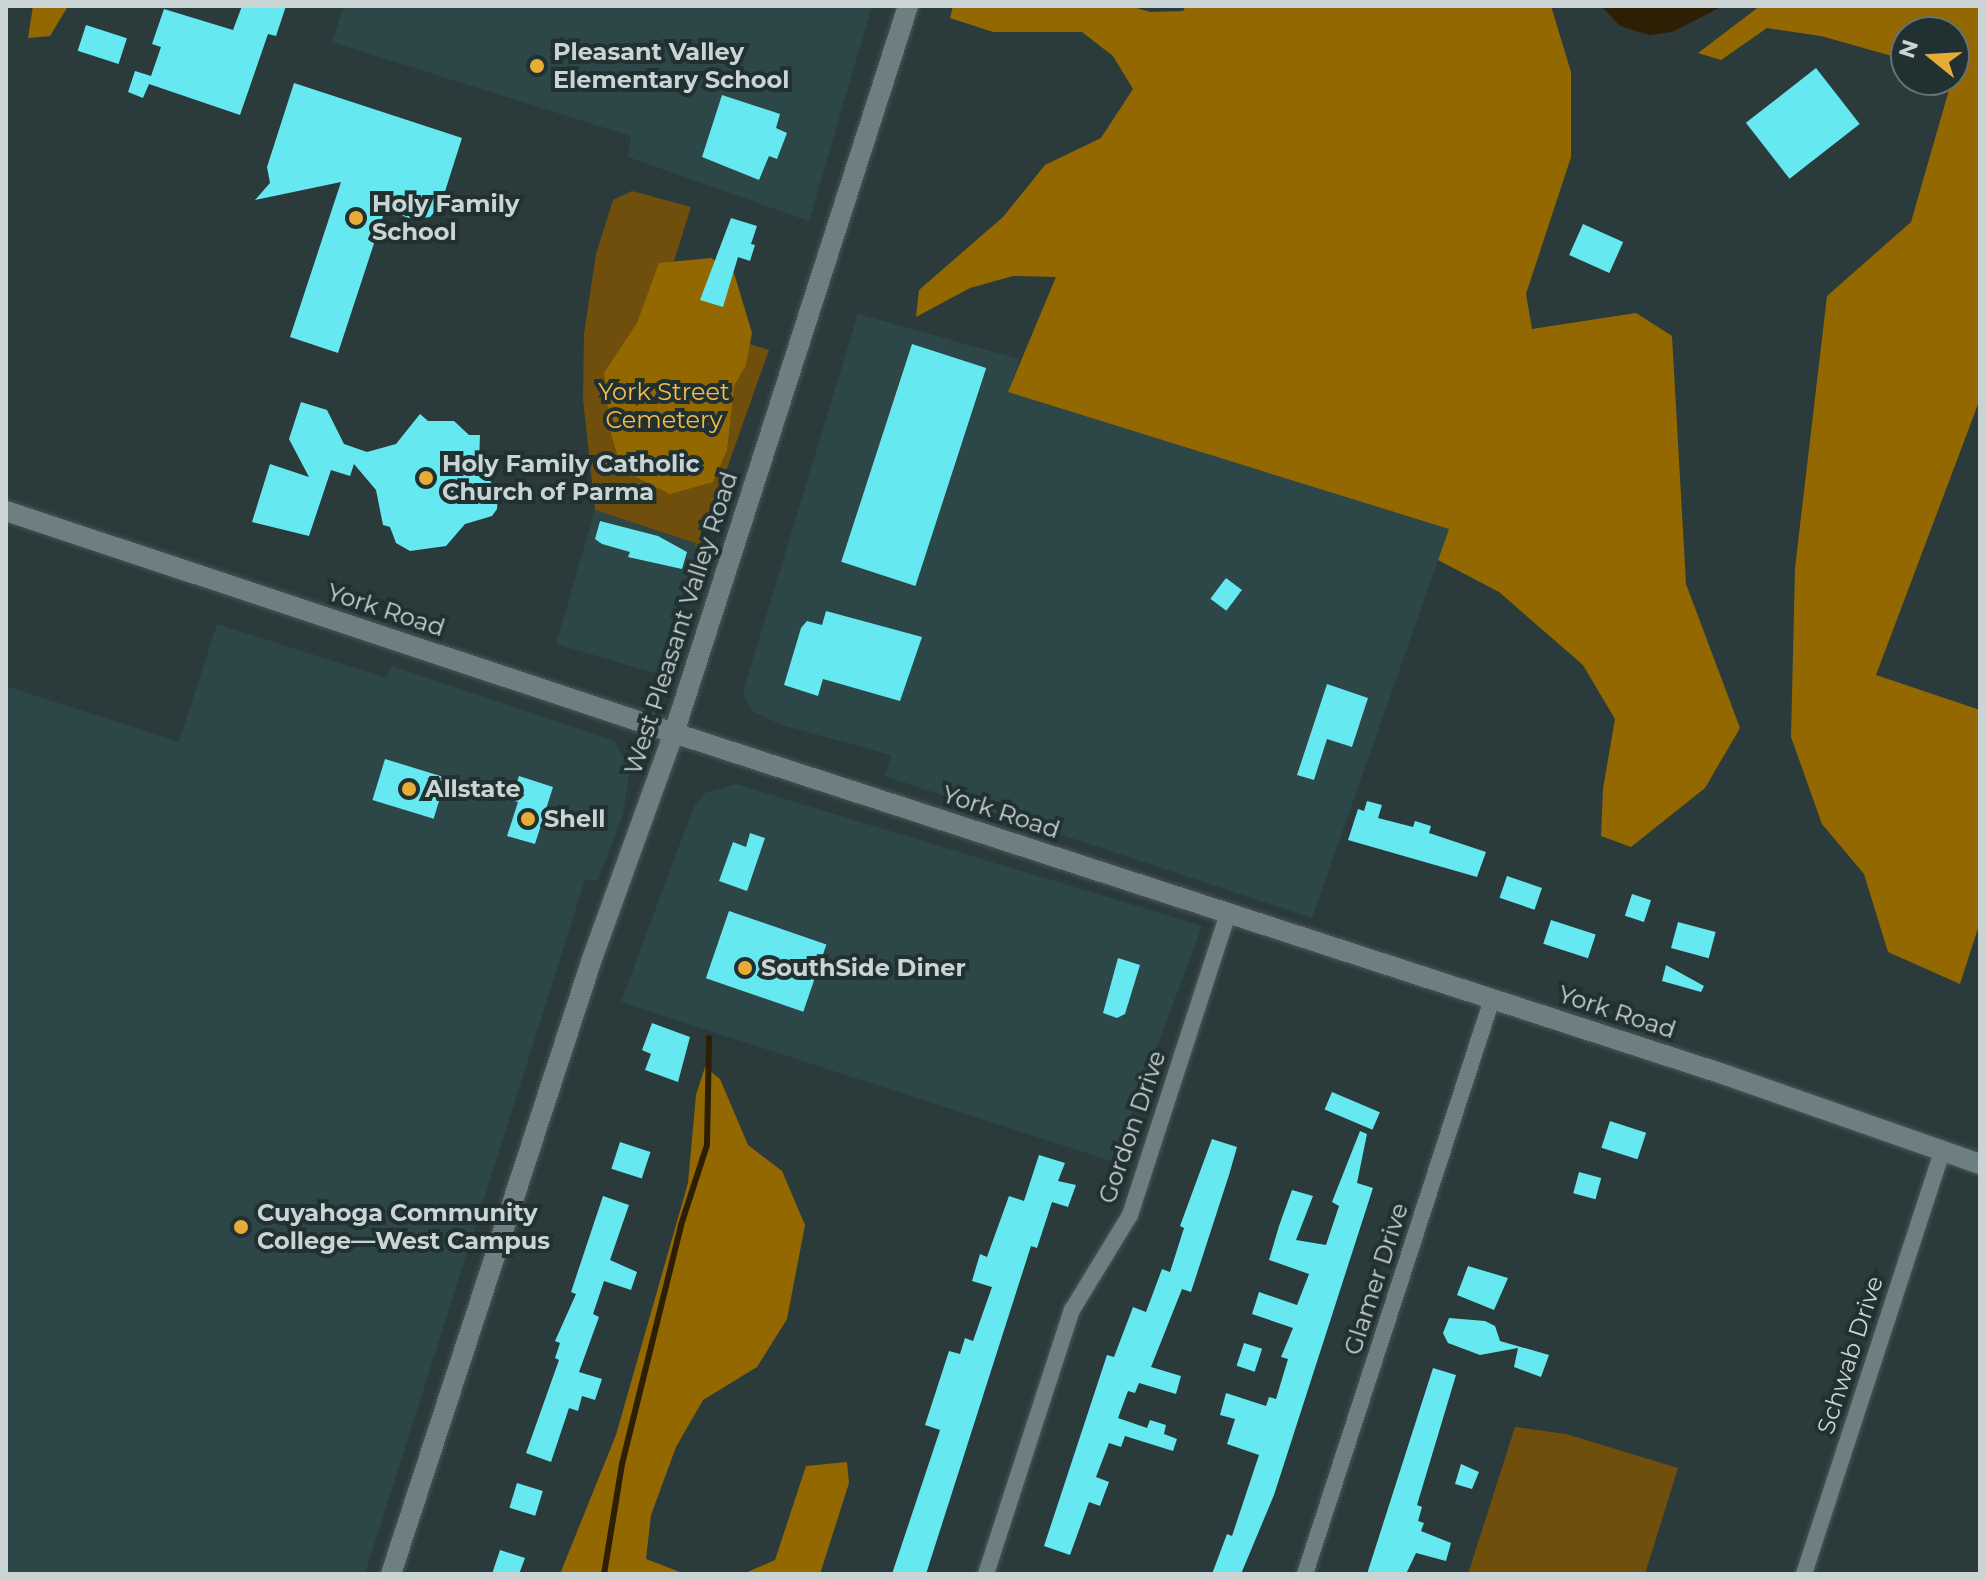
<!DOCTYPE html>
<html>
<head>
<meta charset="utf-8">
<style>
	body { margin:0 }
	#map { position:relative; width:1986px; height:1580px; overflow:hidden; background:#2b3b3c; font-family:Montserrat,sans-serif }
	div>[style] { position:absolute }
	.built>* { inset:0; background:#2d4749 }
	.green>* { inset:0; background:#6f4f0b }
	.forest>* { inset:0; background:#946800 }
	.water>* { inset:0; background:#2d1f04 }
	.stream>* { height:6px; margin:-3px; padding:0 3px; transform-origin:3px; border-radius:3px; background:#2d1f04 }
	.building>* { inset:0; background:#66e8f1; transform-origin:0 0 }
	.roads { filter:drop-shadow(0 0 2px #4a5758) drop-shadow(0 0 2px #4a5758) }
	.minor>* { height:16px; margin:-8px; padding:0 8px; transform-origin:8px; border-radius:8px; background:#6d7f80 }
	.tertiary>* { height:20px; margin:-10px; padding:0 10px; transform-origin:10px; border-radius:10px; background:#6d7f80 }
	.secondary>* { height:20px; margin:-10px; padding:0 10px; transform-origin:10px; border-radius:10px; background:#6d7f80 }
	.dots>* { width:22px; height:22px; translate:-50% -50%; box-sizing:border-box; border:4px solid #213132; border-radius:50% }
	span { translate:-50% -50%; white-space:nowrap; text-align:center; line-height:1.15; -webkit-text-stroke:8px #213132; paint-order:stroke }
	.poi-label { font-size:24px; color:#cad4d5; font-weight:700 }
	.left { translate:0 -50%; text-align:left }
	.park-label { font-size:24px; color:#f7bb49 }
	.street-label { font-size:24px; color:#cad4d5 }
	.frame { position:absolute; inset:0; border:8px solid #cad4d5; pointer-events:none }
	.north { position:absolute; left:1890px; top:16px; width:80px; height:80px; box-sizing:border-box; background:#213132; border:2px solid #657273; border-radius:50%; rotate:288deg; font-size:22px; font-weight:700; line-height:32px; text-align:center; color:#cad4d5 }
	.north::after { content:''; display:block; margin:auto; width:28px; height:36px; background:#e7ac36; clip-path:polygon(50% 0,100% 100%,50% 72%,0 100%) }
</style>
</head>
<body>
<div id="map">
	<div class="built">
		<i style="clip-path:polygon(344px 6px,872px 6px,809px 221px,628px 157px,631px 136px,332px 42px)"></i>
		<i style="clip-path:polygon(858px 314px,1019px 359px,1009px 392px,1449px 529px,1312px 918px,885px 776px,891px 755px,782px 725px,752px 711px,743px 693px,746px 682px)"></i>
		<i style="clip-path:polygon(595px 510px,695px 543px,697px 553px,655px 673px,556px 644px)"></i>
		<i style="clip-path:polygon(217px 624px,386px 678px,392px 666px,614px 741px,630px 768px,623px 814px,598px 880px,585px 880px,365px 1574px,6px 1574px,6px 686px,179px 742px)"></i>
		<i style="clip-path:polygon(736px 784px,1202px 926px,1114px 1162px,621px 1002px,694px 806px,705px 793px)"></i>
	</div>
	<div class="green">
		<i style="clip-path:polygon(632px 191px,691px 207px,657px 315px,769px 350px,697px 553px,695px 543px,595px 510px,583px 399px,584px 334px,596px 254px,613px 200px)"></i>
		<i style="clip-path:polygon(1515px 1427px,1566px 1434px,1678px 1468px,1645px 1574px,1468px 1574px)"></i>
	</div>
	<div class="forest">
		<i style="clip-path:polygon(33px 6px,68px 6px,50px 36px,28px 38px)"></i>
		<i style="clip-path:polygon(953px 6px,1130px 6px,1150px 12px,1183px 11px,1186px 6px,1551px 6px,1571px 72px,1571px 157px,1526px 294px,1532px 329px,1636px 313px,1672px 336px,1686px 584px,1740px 728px,1705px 788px,1631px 847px,1601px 836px,1603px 789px,1615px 719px,1583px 665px,1499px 592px,1438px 560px,1449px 529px,1008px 392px,1056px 277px,1013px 276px,970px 288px,916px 317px,919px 290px,1003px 217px,1045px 165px,1101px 138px,1133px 89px,1113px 56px,1082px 32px,993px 32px,950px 18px)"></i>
		<i style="clip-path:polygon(1760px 6px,1980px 6px,1980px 399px,1876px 675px,1980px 710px,1980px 922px,1960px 984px,1888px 952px,1864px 874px,1822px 824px,1791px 737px,1795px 568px,1827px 296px,1911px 222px,1951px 83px,1946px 80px,1954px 80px,1954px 32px,1906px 32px,1906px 60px,1821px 36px,1767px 28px,1721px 60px,1698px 53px)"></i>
		<i style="clip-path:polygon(711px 258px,734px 273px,752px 333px,746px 365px,734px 386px,727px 450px,713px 482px,670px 494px,622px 470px,611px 434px,604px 373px,637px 323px,659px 263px)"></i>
		<i style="clip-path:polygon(705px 1067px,720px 1079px,748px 1145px,782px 1171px,805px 1225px,787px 1319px,757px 1367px,703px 1400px,676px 1447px,651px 1515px,646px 1559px,685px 1574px,560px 1574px,616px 1435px,688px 1183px,696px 1095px)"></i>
		<i style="clip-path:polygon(847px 1462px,849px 1483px,820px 1574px,743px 1574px,775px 1560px,806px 1466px)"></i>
	</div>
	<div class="water">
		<i style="clip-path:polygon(1601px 6px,1723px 6px,1672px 32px,1649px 35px,1620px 26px)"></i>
	</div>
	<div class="stream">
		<i style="left:604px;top:1574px;width:111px;rotate:-80.7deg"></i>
		<i style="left:622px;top:1464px;width:246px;rotate:-76.1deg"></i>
		<i style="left:681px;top:1225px;width:84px;rotate:-72deg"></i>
		<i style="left:707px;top:1145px;width:107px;rotate:-88.9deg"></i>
	</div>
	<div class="building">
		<i style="clip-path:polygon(242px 6px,286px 6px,276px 36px,268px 34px,240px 115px,149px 84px,143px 98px,128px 92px,135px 71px,151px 76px,161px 47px,152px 44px,164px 9px,233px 30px)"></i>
		<i style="left:86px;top:25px;width:43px;height:27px;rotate:18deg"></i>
		<i style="left:1816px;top:68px;width:71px;height:89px;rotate:52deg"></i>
		<i style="clip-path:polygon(294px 83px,462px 138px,441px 204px,430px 217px,412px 219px,385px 210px,338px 353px,290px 337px,341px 182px,255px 200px,270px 183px,267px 167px)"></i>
		<i style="clip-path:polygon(722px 95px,780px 114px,776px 128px,787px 133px,777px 159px,769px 156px,759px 180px,702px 157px)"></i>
		<i style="clip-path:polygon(731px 218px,757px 226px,751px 244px,755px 245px,750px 261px,738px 257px,723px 307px,700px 300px)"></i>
		<i style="left:1583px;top:224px;width:44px;height:34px;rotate:24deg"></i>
		<i style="left:912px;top:344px;width:78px;height:229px;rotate:18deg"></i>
		<i style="clip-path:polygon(301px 402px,327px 410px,344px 444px,367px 452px,396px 444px,420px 414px,428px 421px,454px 421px,469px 435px,480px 435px,479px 462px,498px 494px,497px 509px,492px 516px,465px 524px,446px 546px,410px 551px,396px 543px,390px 527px,383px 525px,376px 490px,354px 464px,350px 476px,331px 470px,309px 536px,252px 522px,270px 464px,309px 477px,289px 439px)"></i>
		<i style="clip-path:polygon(600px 521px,658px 536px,687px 552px,682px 569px,628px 557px,630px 552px,602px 544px,595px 539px)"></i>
		<i style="left:1226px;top:578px;width:20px;height:26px;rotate:37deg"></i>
		<i style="clip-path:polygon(826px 611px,922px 637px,900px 701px,823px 679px,818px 696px,784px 685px,801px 628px,807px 621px,822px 625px)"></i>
		<i style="clip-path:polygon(1327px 684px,1368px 698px,1352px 747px,1327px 739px,1314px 780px,1297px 775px)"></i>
		<i style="left:385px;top:759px;width:64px;height:43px;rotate:17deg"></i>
		<i style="clip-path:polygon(519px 776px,553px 787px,535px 844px,507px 836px,518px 802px,511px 800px)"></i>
		<i style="clip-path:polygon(1367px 801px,1382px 805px,1378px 818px,1413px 827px,1415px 821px,1431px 826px,1429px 833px,1486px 852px,1477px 877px,1348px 840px,1358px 809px,1364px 811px)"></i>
		<i style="clip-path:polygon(750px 833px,765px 838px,747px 891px,719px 881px,733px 842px,746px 847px)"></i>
		<i style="left:1507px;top:876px;width:37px;height:23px;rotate:19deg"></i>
		<i style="left:1632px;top:894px;width:20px;height:23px;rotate:18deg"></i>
		<i style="left:729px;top:911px;width:103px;height:71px;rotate:19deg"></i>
		<i style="left:1551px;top:920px;width:47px;height:25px;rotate:18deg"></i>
		<i style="left:1678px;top:922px;width:39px;height:27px;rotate:15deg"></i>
		<i style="clip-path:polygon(1118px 958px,1140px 965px,1125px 1014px,1117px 1018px,1103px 1013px)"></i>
		<i style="clip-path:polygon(1666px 965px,1704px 986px,1701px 992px,1662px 981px)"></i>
		<i style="clip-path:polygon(652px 1023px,690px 1037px,678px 1082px,645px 1070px,651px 1054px,642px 1050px)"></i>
		<i style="left:1332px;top:1092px;width:52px;height:19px;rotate:23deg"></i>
		<i style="left:1610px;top:1121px;width:38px;height:28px;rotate:18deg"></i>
		<i style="clip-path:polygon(1360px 1131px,1367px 1134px,1357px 1183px,1373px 1188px,1274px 1495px,1241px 1574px,1212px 1574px,1227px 1534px,1232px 1536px,1259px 1455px,1227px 1444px,1235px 1419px,1220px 1415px,1226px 1393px,1266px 1406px,1269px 1397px,1276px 1399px,1288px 1359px,1281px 1357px,1293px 1328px,1252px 1314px,1259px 1292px,1297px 1305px,1309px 1274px,1269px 1260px,1279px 1226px,1292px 1190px,1313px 1196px,1296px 1240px,1326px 1245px,1339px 1206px,1332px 1202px)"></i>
		<i style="clip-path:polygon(1212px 1139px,1237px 1147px,1229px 1175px,1191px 1292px,1182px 1289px,1151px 1367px,1181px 1376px,1176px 1394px,1139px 1383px,1135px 1393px,1128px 1391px,1118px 1418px,1147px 1428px,1150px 1420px,1166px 1425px,1164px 1434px,1177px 1439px,1173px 1451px,1125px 1436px,1121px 1447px,1109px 1443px,1096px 1477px,1109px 1482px,1100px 1506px,1089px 1502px,1070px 1555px,1044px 1546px,1107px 1355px,1114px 1357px,1133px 1307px,1146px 1312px,1162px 1269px,1170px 1272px,1184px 1228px,1180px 1226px)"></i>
		<i style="left:620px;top:1142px;width:32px;height:28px;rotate:18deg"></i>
		<i style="clip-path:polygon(1039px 1155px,1065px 1163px,1058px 1181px,1076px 1185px,1068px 1207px,1052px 1202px,1037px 1248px,1031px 1246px,926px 1574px,892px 1574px,940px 1430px,925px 1425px,949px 1351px,960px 1354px,965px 1338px,973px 1341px,992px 1287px,972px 1281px,980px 1254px,987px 1257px,1009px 1196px,1024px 1201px)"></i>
		<i style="left:1579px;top:1172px;width:23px;height:22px;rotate:15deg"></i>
		<i style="clip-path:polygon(603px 1196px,629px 1205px,610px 1260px,637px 1272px,631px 1290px,604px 1281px,593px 1314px,599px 1317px,579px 1372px,602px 1379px,595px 1400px,582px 1396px,578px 1411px,569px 1408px,551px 1462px,526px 1453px,559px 1360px,555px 1358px,560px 1343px,555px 1341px,576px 1294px,571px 1292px)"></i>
		<i style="clip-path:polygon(1468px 1266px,1508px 1278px,1494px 1310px,1457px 1295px)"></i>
		<i style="clip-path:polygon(1449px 1318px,1485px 1321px,1495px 1326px,1500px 1341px,1549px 1355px,1541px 1377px,1514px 1367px,1518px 1348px,1480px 1355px,1448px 1343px,1443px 1333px)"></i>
		<i style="left:1244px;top:1343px;width:19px;height:24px;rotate:18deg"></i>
		<i style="clip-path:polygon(1433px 1368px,1456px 1375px,1417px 1505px,1422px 1507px,1418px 1521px,1424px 1523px,1421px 1531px,1451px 1543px,1446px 1561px,1416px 1553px,1406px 1574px,1367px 1574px)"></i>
		<i style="clip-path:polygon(1461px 1464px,1479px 1472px,1472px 1489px,1455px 1484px)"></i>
		<i style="left:517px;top:1483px;width:27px;height:26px;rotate:17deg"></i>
		<i style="clip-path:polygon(500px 1550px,525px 1558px,519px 1574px,492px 1574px)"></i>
	</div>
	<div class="roads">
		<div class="minor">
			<i style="left:986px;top:1574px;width:278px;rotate:-72deg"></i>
			<i style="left:1072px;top:1310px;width:111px;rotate:-58.6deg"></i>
			<i style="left:1130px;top:1215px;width:318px;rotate:-72deg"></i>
			<i style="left:1305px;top:1574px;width:605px;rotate:-71.98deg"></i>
			<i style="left:1804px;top:1574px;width:445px;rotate:-71.9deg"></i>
		</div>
		<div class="tertiary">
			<i style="left:674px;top:733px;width:1106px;rotate:18.01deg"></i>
			<i style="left:1726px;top:1075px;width:269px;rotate:19.3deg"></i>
		</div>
		<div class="secondary">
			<i style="left:6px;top:511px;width:704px;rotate:18.38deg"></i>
			<i style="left:391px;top:1574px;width:647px;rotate:-71.9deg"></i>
			<i style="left:592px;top:959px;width:240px;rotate:-70.1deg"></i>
			<i style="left:674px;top:733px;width:764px;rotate:-72.16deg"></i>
		</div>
	</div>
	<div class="dots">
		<i style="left:537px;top:66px;background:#e7ac36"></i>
		<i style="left:356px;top:218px;background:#e7ac36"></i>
		<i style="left:426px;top:478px;background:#e7ac36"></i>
		<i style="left:409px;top:789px;background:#e7ac36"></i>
		<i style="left:528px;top:819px;background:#e7ac36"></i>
		<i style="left:745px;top:968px;background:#e7ac36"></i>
		<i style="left:241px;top:1227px;background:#e7ac36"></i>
	</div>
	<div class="poi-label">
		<span class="left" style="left:553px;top:66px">Pleasant Valley<br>Elementary School</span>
		<span class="left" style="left:372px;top:218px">Holy Family<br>School</span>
		<span class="left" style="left:442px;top:478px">Holy Family Catholic<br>Church of Parma</span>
		<span class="left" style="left:425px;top:789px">Allstate</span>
		<span class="left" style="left:544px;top:819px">Shell</span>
		<span class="left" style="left:761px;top:968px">SouthSide Diner</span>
		<span class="left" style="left:257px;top:1227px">Cuyahoga Community<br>College—West Campus</span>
	</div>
	<div class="park-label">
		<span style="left:664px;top:406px">York Street<br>Cemetery</span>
	</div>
	<div class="street-label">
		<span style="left:386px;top:610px;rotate:18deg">York Road</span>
		<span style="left:681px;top:623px;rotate:-72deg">West Pleasant Valley Road</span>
		<span style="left:1001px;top:812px;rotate:18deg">York Road</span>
		<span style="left:1617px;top:1012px;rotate:18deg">York Road</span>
		<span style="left:1132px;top:1127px;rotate:-71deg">Gordon Drive</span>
		<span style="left:1376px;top:1279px;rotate:-72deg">Glamer Drive</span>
		<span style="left:1850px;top:1355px;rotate:-72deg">Schwab Drive</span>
	</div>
	<div class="frame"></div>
	<div class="north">N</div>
</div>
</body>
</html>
